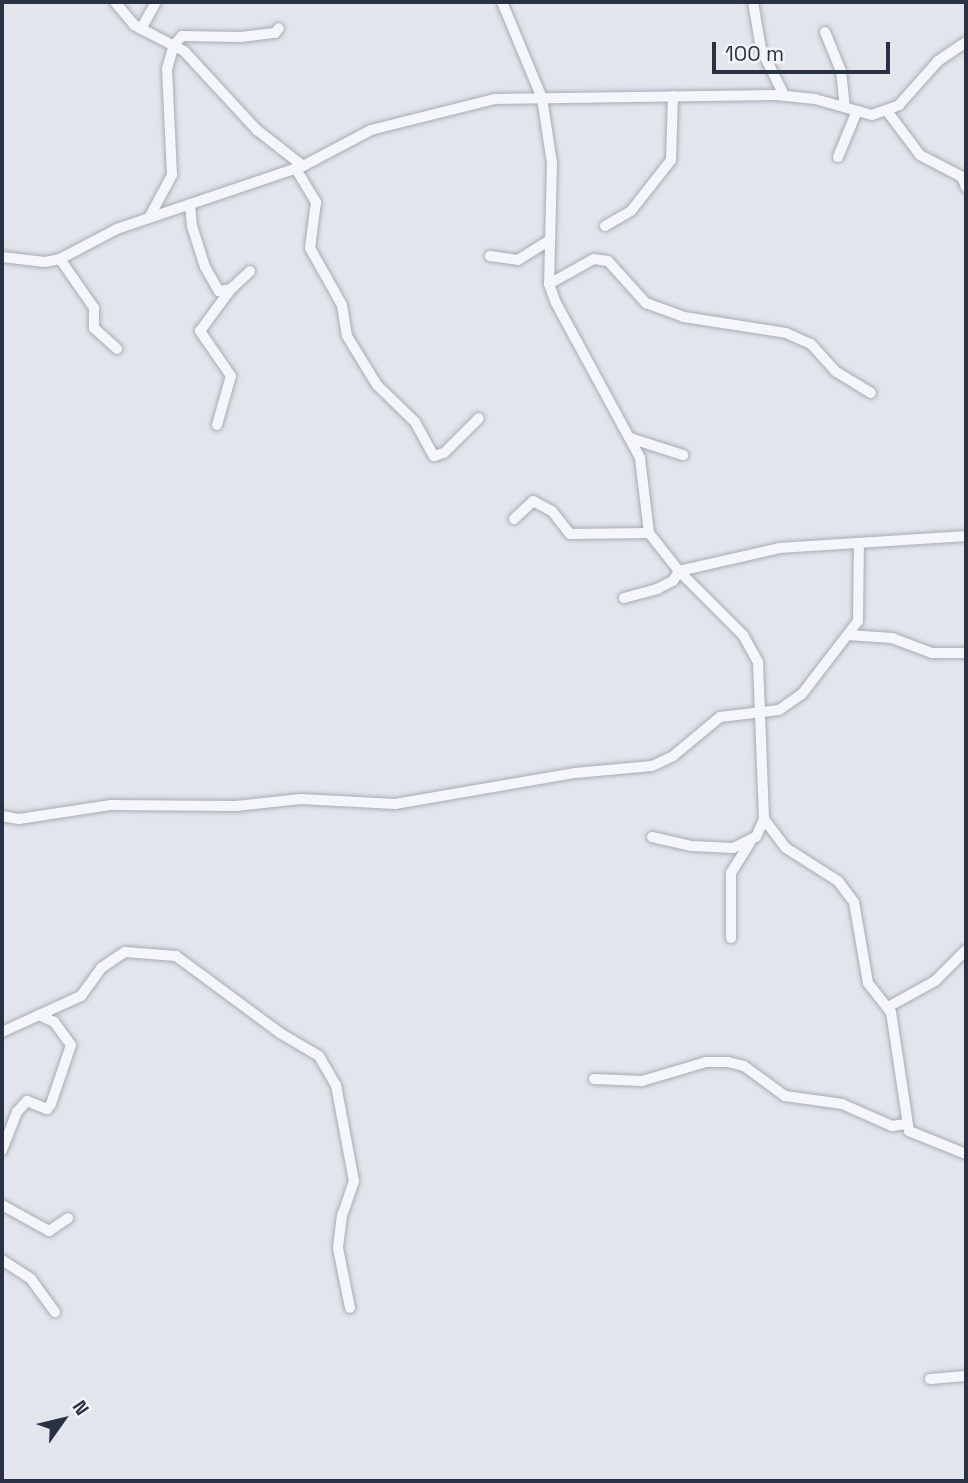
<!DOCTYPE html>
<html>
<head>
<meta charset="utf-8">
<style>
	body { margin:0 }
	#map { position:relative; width:968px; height:1483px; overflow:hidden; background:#e2e5eb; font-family:"Space Grotesk",sans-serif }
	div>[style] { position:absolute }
	.roads { filter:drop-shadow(0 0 2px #a7acb6) drop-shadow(0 0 2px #a7acb6) }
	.street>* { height:10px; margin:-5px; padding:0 5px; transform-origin:5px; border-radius:5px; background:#f5f6f9 }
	span { translate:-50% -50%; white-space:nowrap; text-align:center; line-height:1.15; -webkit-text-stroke:6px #f2f4f8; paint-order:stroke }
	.frame { position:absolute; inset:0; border:4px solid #293244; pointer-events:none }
	.north { position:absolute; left:28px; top:1385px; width:70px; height:70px; -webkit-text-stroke:5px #f2f4f8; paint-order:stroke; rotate:56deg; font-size:19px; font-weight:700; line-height:28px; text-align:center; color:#293244 }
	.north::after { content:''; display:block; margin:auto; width:24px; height:32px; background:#293244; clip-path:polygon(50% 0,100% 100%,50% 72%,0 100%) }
	.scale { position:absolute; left:712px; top:42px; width:178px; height:32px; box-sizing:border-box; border:4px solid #293244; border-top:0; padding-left:9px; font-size:21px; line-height:24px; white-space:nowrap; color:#293244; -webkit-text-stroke:5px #f2f4f8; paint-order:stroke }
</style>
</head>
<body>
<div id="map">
	<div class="roads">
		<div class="street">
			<i style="left:115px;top:2px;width:30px;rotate:50deg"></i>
			<i style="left:134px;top:25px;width:56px;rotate:27.5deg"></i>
			<i style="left:184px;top:51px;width:108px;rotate:47.3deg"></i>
			<i style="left:257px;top:130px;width:58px;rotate:38deg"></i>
			<i style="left:502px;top:2px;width:104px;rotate:67.4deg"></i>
			<i style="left:542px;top:98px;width:66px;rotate:81.3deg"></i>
			<i style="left:552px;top:163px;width:121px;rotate:91.4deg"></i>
			<i style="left:549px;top:284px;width:20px;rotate:70deg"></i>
			<i style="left:556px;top:303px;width:176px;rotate:61.5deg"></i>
			<i style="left:640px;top:458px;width:76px;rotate:83.2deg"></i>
			<i style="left:649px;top:533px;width:48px;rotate:51.7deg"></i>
			<i style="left:679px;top:571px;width:91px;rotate:45deg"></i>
			<i style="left:743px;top:635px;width:31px;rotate:61deg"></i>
			<i style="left:758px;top:662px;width:157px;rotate:87.8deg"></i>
			<i style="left:764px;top:819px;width:36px;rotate:53deg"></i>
			<i style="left:786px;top:848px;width:62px;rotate:32.4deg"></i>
			<i style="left:838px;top:881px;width:26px;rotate:53deg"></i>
			<i style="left:854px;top:902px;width:82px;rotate:80.2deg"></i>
			<i style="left:868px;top:983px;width:37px;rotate:52deg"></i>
			<i style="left:891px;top:1012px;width:120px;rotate:81.4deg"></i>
			<i style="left:909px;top:1131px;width:61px;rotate:22deg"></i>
			<i style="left:753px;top:2px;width:48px;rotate:80.3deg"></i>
			<i style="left:761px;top:49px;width:51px;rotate:63.4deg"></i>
			<i style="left:141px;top:29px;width:31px;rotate:-61deg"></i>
			<i style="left:825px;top:32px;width:42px;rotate:67.7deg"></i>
			<i style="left:841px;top:71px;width:36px;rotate:84deg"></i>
			<i style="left:887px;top:111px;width:55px;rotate:53.1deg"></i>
			<i style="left:920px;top:155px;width:47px;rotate:27.6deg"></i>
			<i style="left:962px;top:177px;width:11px;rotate:68deg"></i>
			<i style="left:838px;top:157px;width:50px;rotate:-67.6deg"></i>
			<i style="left:296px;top:169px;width:39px;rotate:59deg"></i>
			<i style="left:316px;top:202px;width:46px;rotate:97.4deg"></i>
			<i style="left:310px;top:248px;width:65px;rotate:60.7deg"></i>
			<i style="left:342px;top:305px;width:31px;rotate:81deg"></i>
			<i style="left:347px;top:336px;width:57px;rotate:58.5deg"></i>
			<i style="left:377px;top:385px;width:53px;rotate:44.2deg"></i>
			<i style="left:415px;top:422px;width:39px;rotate:61deg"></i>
			<i style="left:434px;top:456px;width:10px;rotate:-17deg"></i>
			<i style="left:444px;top:453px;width:49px;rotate:-45deg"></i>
			<i style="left:190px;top:204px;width:22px;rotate:85deg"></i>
			<i style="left:192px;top:226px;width:43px;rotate:72.4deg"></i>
			<i style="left:205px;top:267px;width:28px;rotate:60deg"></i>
			<i style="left:219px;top:291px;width:12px;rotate:-9deg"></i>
			<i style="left:231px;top:289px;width:26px;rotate:-43deg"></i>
			<i style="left:150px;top:216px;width:47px;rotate:-61.8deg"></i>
			<i style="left:172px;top:175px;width:106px;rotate:-92.7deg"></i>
			<i style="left:167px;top:69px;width:25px;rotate:-74deg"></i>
			<i style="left:174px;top:45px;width:12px;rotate:-48deg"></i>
			<i style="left:182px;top:36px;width:59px;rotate:1deg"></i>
			<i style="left:241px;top:37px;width:34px;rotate:-7deg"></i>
			<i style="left:275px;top:33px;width:6px;rotate:-51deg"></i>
			<i style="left:605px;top:226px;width:30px;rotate:-30deg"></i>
			<i style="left:631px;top:211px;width:65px;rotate:-51.9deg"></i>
			<i style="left:671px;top:160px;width:64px;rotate:-88.2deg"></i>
			<i style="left:490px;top:256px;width:28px;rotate:8deg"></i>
			<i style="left:518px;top:260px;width:38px;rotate:-32deg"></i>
			<i style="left:2px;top:257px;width:43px;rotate:6.6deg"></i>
			<i style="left:45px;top:262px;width:15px;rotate:-11deg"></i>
			<i style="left:60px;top:259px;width:64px;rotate:-27.8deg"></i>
			<i style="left:117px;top:229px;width:196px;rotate:-18.7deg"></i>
			<i style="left:303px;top:166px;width:77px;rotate:-27.9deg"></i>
			<i style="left:371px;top:130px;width:127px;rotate:-14.1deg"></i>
			<i style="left:494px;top:99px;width:282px;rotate:-0.8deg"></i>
			<i style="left:776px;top:95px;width:39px;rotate:6deg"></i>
			<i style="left:815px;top:99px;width:59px;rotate:15.7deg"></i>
			<i style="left:872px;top:115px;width:29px;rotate:-20deg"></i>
			<i style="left:899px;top:105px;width:59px;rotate:-48.4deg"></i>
			<i style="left:938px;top:61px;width:34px;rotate:-34deg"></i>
			<i style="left:60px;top:259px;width:60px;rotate:55.2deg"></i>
			<i style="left:94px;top:308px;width:20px;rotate:90deg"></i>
			<i style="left:94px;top:328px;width:31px;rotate:42deg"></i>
			<i style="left:549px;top:284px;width:51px;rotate:-29.1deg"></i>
			<i style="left:594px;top:259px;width:14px;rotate:8deg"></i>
			<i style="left:608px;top:261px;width:57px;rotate:47.9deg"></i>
			<i style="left:646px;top:303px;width:40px;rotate:20.2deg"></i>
			<i style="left:684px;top:317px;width:103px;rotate:8.9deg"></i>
			<i style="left:786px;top:333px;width:27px;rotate:24deg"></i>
			<i style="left:811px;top:344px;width:36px;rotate:48deg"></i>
			<i style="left:835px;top:371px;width:42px;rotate:31.4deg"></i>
			<i style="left:217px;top:425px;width:51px;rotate:-74.1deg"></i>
			<i style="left:231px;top:376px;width:55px;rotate:-124.6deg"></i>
			<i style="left:200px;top:331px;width:52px;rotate:-53.6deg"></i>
			<i style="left:630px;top:438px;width:56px;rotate:17.8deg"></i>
			<i style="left:514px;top:519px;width:26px;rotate:-43deg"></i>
			<i style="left:533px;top:501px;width:21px;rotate:28deg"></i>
			<i style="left:552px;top:511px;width:29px;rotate:52deg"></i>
			<i style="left:570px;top:534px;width:79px;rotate:-0.7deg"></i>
			<i style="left:624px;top:598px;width:34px;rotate:-15deg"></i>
			<i style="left:657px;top:589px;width:18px;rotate:-27deg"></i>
			<i style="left:673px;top:581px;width:12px;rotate:-59deg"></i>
			<i style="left:679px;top:571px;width:104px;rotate:-12.8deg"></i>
			<i style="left:780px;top:548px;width:186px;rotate:-3.7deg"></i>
			<i style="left:848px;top:635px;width:44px;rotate:3.9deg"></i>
			<i style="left:892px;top:638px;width:43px;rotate:20.6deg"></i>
			<i style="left:932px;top:653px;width:34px"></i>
			<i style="left:2px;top:816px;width:17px;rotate:10deg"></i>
			<i style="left:19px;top:819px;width:92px;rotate:-8.7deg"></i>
			<i style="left:110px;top:805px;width:126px;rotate:0.5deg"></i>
			<i style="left:236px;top:806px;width:65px;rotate:-6.1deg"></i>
			<i style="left:301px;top:799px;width:94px;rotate:3deg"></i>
			<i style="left:395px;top:804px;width:183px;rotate:-9.8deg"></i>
			<i style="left:575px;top:773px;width:77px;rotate:-5.2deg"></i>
			<i style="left:652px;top:766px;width:23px;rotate:-25deg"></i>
			<i style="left:673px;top:756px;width:61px;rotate:-39.7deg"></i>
			<i style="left:720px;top:717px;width:59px;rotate:-6.8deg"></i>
			<i style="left:779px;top:710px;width:28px;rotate:-35deg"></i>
			<i style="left:802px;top:694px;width:92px;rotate:-52.5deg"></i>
			<i style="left:858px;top:621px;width:77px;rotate:-89.3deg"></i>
			<i style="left:652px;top:837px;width:41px;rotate:12.7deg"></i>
			<i style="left:692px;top:846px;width:41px;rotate:2.8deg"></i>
			<i style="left:733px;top:848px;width:25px;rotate:-26deg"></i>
			<i style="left:756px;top:837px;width:20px;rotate:-66deg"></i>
			<i style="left:731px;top:938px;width:65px;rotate:-90deg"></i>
			<i style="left:731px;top:873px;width:36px;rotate:-58deg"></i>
			<i style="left:888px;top:1007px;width:54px;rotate:-29deg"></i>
			<i style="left:935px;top:981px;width:44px;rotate:-45deg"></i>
			<i style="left:2px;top:1032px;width:87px;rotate:-24.5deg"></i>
			<i style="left:81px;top:996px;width:34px;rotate:-54deg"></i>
			<i style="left:101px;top:968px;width:29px;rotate:-34deg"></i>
			<i style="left:125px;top:952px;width:51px;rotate:4.5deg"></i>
			<i style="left:176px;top:956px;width:129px;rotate:36.5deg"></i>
			<i style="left:280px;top:1033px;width:45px;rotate:30.5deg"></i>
			<i style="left:319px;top:1056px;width:34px;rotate:60deg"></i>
			<i style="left:336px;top:1085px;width:98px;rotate:79.4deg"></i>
			<i style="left:354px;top:1181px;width:36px;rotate:109deg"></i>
			<i style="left:342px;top:1215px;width:33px;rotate:97deg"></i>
			<i style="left:338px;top:1248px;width:61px;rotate:78.7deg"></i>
			<i style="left:594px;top:1079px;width:48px;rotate:2.4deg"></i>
			<i style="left:642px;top:1081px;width:67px;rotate:-16.5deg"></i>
			<i style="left:706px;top:1062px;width:22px"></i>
			<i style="left:728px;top:1062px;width:16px;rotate:14deg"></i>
			<i style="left:744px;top:1066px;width:51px;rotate:36.2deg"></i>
			<i style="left:785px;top:1096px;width:58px;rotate:8deg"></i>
			<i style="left:842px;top:1104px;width:55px;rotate:23.7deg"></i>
			<i style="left:892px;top:1126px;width:14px;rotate:-8deg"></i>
			<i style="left:2px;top:1150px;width:41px;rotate:-68.5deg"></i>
			<i style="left:17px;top:1112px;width:15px;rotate:-48deg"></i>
			<i style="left:27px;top:1101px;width:22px;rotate:22deg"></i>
			<i style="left:47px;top:1109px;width:6px;rotate:-51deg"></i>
			<i style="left:51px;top:1104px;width:62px;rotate:-71.3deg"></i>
			<i style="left:71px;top:1045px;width:29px;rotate:-126deg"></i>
			<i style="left:54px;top:1022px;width:17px;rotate:-155deg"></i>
			<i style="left:2px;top:1205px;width:54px;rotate:29deg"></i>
			<i style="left:49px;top:1231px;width:23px;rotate:-34deg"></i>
			<i style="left:2px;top:1260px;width:35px;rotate:33deg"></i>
			<i style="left:31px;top:1279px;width:41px;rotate:54deg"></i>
			<i style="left:930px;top:1379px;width:36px;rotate:-5deg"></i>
		</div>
	</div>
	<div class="frame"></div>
	<div class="north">N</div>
	<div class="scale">100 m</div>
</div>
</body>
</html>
